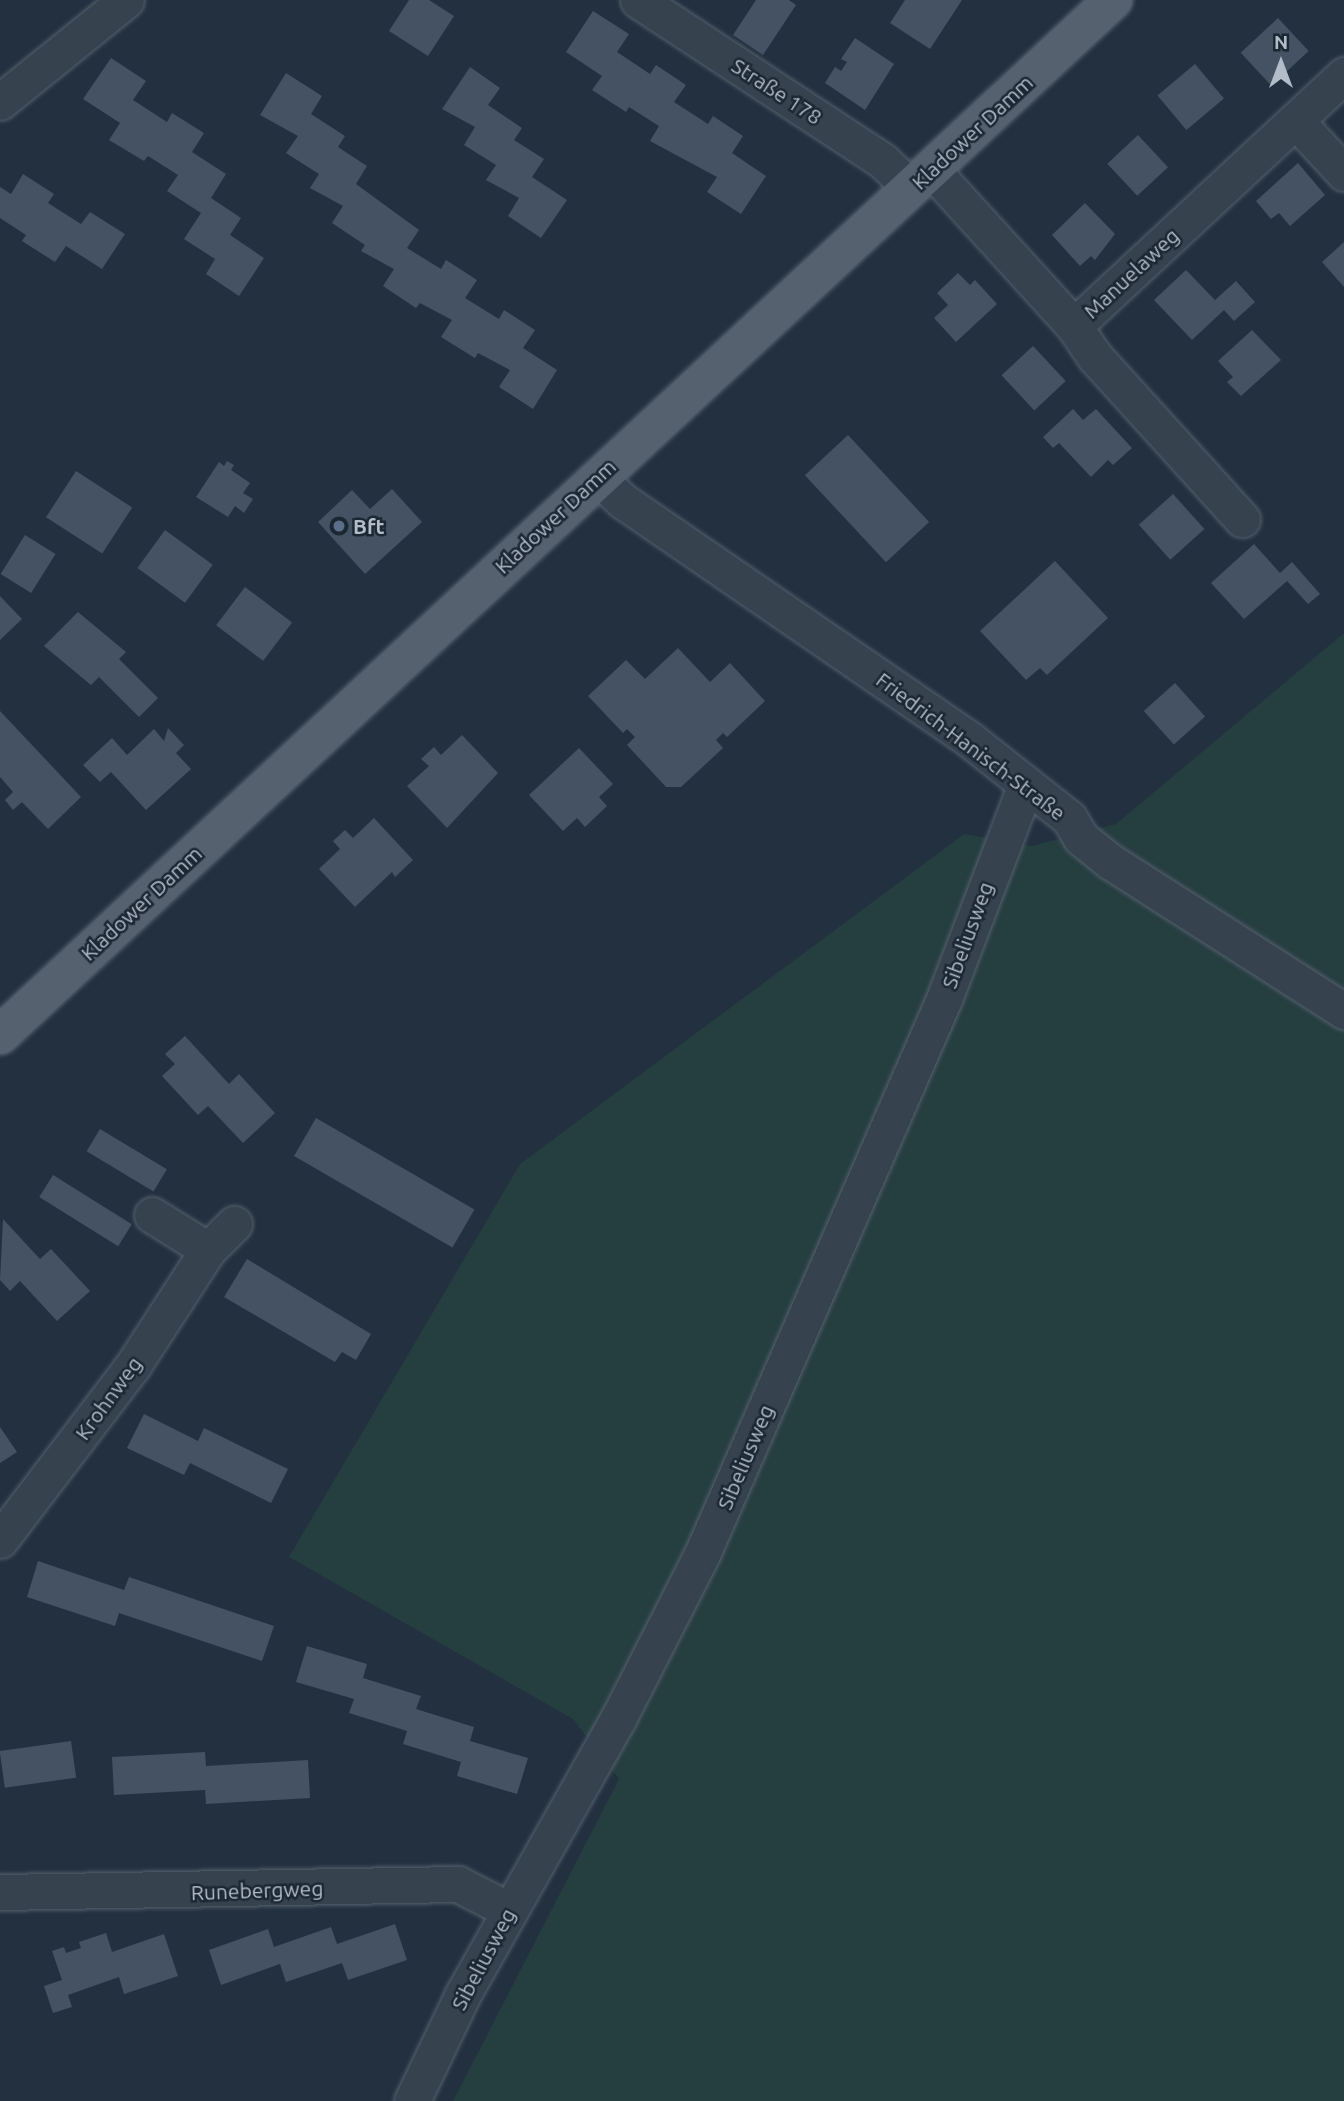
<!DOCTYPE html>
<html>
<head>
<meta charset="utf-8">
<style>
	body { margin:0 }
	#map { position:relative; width:1344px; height:2101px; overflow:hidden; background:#23303f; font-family:Ubuntu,sans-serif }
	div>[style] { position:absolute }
	.green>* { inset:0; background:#253e40 }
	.building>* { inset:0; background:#445263; transform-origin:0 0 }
	.roads { filter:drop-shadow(0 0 2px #55606d) drop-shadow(0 0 2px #55606d) }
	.minor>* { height:35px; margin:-17.5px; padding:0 17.5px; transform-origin:17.5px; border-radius:17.5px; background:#37424f }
	.major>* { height:38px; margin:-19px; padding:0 19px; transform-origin:19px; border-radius:19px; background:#55616f }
	.dots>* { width:19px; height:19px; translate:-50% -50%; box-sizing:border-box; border:4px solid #1c2734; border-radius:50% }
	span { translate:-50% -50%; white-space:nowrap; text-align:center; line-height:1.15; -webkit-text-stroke:5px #1c2734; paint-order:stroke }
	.street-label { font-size:21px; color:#b3bdca }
	.poi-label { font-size:21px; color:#b3bdca; font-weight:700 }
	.left { translate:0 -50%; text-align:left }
	.north { position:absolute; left:1246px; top:28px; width:70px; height:70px; -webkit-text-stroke:5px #1c2734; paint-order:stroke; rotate:0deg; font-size:19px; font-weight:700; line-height:28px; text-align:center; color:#b3bdca }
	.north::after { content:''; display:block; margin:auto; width:24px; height:32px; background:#b3bdca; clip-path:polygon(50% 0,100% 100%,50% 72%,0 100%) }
</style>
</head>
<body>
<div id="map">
	<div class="green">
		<i style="clip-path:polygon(1344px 633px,1344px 2101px,453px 2101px,619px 1779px,573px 1719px,289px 1557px,520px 1164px,964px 834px,1032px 846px,1116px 824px)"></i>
	</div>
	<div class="building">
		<i style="clip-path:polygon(409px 0,429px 0,454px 16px,428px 56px,389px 31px)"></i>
		<i style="clip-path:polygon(756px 0,789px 0,796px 5px,763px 55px,733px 35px)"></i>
		<i style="clip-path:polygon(905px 0,962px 0,930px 49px,890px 23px)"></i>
		<i style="clip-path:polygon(593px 11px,629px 34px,617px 52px,650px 74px,656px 65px,686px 85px,674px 102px,708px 124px,713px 116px,743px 136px,732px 153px,766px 176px,741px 214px,707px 192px,717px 177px,650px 141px,659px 126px,629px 107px,626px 112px,592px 90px,602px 76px,566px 52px)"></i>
		<i style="left:1278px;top:18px;width:45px;height:51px;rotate:47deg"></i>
		<i style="clip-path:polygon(855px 38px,894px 64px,865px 110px,825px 83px,835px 67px,841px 71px,847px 62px,841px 59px)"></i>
		<i style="clip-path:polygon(111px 58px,146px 81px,133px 100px,167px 122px,172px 113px,204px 133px,192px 152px,226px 174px,211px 198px,241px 218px,230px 235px,264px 258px,239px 296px,206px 274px,215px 259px,184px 239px,201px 213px,167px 191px,178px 175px,148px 156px,144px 161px,109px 140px,120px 123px,83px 99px)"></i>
		<i style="left:1195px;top:64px;width:45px;height:49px;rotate:50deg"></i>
		<i style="clip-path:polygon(470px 67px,500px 88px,488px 105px,522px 128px,514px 140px,544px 159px,532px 177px,567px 200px,541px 238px,508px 216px,519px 198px,486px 180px,496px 165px,464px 145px,475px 127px,442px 109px)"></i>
		<i style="clip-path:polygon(286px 73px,322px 96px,311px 114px,345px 136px,338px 147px,367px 166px,356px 184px,419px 230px,407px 248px,441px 269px,446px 260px,477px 280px,465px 298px,499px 319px,504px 310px,535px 330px,523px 348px,557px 370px,533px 409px,499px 387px,510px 370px,478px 353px,475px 358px,441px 337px,452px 320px,420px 303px,416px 308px,383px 286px,394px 269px,361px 251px,365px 245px,332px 223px,343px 206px,310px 188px,319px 174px,286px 153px,298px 136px,260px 115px)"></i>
		<i style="left:1138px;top:135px;width:44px;height:42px;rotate:47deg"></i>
		<i style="clip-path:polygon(1298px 163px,1325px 195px,1290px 226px,1279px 213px,1271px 219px,1256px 201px)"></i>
		<i style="clip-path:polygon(23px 174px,54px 194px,48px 203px,81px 224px,90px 212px,125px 234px,102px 269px,66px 246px,55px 262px,22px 241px,26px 235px,0 218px,0 187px,11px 194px)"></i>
		<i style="clip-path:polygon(1085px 203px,1115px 234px,1095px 260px,1091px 256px,1080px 266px,1052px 235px)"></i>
		<i style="clip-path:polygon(1344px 242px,1344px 287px,1322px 262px)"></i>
		<i style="clip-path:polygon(1186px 270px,1215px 300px,1236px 281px,1255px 302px,1234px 321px,1224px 310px,1192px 340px,1154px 300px)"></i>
		<i style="clip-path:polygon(958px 273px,970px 285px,975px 280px,997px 304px,956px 342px,934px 318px,948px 305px,937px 293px)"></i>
		<i style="clip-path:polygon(1252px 330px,1281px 360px,1241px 396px,1227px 382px,1233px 377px,1218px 361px)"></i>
		<i style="left:1033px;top:346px;width:48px;height:43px;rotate:47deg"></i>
		<i style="clip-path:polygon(1073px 409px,1083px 420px,1096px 409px,1132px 448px,1113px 465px,1108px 460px,1091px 477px,1059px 443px,1053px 448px,1043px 437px)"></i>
		<i style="left:848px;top:435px;width:119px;height:59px;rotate:47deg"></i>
		<i style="clip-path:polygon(227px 461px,234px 465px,231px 470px,250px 483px,243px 493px,253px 499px,244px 513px,235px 506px,228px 517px,196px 497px,219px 462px,224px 466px)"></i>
		<i style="left:76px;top:471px;width:67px;height:55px;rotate:33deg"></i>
		<i style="clip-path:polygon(392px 489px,422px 522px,365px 574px,318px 522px,352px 490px,370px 509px)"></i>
		<i style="left:1173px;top:494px;width:47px;height:46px;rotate:48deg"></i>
		<i style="left:165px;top:530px;width:59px;height:47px;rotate:36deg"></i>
		<i style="left:25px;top:535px;width:36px;height:46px;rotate:32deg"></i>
		<i style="clip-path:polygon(1254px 544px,1280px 573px,1292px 562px,1320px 594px,1308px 604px,1287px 581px,1244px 619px,1211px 583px)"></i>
		<i style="clip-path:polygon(1055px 561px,1108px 618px,1047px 675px,1040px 668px,1026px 680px,980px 631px)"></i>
		<i style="left:245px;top:587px;width:59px;height:48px;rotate:37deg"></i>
		<i style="clip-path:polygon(0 596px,22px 619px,0 640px)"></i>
		<i style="clip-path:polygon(78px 612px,126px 652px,119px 659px,158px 698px,139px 717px,99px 677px,91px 685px,44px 646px)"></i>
		<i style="clip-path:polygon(678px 648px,710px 682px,730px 663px,765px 701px,727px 737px,723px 733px,716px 740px,723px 748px,681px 787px,666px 787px,627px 745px,635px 737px,627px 729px,623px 733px,588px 696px,626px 660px,645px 679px)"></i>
		<i style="left:1175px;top:683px;width:45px;height:42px;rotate:48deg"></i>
		<i style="clip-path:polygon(0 711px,81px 797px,48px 829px,22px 802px,13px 810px,5px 800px,13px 792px,0 777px)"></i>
		<i style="clip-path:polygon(168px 728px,184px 745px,176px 753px,191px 769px,146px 810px,111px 772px,100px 782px,83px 765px,112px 738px,127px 755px,154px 729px,164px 741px)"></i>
		<i style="clip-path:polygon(462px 735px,498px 773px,447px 828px,407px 786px,429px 766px,421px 759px,434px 747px,441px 755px)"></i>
		<i style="clip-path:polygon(579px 748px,613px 784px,599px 797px,607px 806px,585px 827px,577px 818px,563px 831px,529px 795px)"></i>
		<i style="clip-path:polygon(374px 818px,413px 860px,395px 877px,392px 872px,355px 907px,319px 869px,340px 849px,333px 841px,345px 830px,353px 838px)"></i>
		<i style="clip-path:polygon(185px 1036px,229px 1084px,239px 1074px,275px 1113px,243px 1143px,208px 1106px,198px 1115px,162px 1076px,175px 1064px,165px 1054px)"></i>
		<i style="left:316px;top:1118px;width:183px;height:44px;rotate:30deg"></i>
		<i style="left:100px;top:1129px;width:78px;height:26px;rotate:31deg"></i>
		<i style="left:53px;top:1175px;width:93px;height:26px;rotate:32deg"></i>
		<i style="clip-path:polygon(3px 1219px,40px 1259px,51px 1249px,90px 1291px,57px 1321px,20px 1281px,10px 1291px,0 1280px)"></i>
		<i style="clip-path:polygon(247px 1259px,371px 1334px,356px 1360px,342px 1352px,335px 1362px,224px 1297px)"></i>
		<i style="clip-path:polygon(144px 1414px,198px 1441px,204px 1428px,288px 1469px,271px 1503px,190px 1463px,184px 1475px,127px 1448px)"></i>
		<i style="clip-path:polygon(0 1427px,17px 1452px,0 1463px)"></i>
		<i style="clip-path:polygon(38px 1561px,124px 1590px,129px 1577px,274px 1626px,262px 1661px,119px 1613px,115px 1626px,27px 1597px)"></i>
		<i style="clip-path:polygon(307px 1646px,367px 1664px,363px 1678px,421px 1696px,416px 1709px,474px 1727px,470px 1741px,528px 1758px,517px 1794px,457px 1776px,461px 1762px,403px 1744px,407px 1731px,349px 1713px,354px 1699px,296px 1682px)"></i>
		<i style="left:71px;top:1741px;width:37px;height:72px;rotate:82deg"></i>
		<i style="clip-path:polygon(205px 1752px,206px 1766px,308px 1760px,310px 1798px,206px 1804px,205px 1790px,114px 1795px,112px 1757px)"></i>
		<i style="clip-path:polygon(395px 1924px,407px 1960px,348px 1980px,342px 1963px,286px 1982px,280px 1964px,221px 1985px,209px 1950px,268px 1929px,274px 1947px,331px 1927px,337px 1944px)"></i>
		<i style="clip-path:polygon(106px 1933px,112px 1952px,164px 1934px,178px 1976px,124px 1994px,119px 1977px,68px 1995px,72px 2007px,53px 2013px,44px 1986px,62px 1980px,52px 1951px,64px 1947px,66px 1953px,81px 1948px,79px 1942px)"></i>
	</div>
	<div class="roads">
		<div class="minor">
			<i style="left:638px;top:0;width:293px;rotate:33.3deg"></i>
			<i style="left:883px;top:161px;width:39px;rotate:44deg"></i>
			<i style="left:0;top:102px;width:162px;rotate:-39deg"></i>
			<i style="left:1296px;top:121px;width:71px;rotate:47.3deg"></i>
			<i style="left:931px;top:169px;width:212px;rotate:47.7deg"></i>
			<i style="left:1074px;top:326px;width:369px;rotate:-42.9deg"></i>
			<i style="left:1074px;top:326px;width:37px;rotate:56deg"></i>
			<i style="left:1095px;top:357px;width:219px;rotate:47.8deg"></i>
			<i style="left:597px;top:477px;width:35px;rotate:43deg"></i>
			<i style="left:623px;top:501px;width:420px;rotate:34.5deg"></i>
			<i style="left:969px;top:739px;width:127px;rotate:38.3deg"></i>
			<i style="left:1069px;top:818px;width:23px;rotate:59deg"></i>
			<i style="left:1081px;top:838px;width:38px;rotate:39deg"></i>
			<i style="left:1111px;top:862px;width:277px;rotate:32.6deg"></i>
			<i style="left:152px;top:1215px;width:66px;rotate:32deg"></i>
			<i style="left:0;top:1540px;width:218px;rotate:-52.7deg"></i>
			<i style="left:132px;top:1367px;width:140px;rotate:-57deg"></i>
			<i style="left:208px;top:1250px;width:37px;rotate:-45deg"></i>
			<i style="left:0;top:1892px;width:458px;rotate:-1deg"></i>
			<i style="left:458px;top:1884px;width:57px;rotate:27deg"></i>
			<i style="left:412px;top:2101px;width:119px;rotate:-64.5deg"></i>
			<i style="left:463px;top:1994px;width:316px;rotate:-60.6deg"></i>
			<i style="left:618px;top:1719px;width:187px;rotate:-63deg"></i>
			<i style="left:703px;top:1552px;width:603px;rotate:-66.45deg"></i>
			<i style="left:944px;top:999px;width:227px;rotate:-69.1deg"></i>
		</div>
		<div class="major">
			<i style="left:0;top:1035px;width:1520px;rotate:-42.92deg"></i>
		</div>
	</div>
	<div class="dots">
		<i style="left:339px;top:526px;background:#5c6f8a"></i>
	</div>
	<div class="street-label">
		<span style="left:777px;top:91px;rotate:33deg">Straße 178</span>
		<span style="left:972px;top:132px;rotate:-43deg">Kladower Damm</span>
		<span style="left:1131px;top:273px;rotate:-43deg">Manuelaweg</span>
		<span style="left:555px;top:516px;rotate:-43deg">Kladower Damm</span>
		<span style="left:971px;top:746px;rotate:37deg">Friedrich-Hanisch-Straße</span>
		<span style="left:141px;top:903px;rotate:-43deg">Kladower Damm</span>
		<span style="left:967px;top:935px;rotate:-70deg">Sibeliusweg</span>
		<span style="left:108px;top:1398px;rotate:-54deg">Krohnweg</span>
		<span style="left:745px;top:1457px;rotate:-67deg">Sibeliusweg</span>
		<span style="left:257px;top:1890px;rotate:-2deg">Runebergweg</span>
		<span style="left:483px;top:1959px;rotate:-62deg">Sibeliusweg</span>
	</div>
	<div class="poi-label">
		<span class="left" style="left:353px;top:526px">Bft</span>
	</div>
	<div class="north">N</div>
</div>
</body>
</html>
